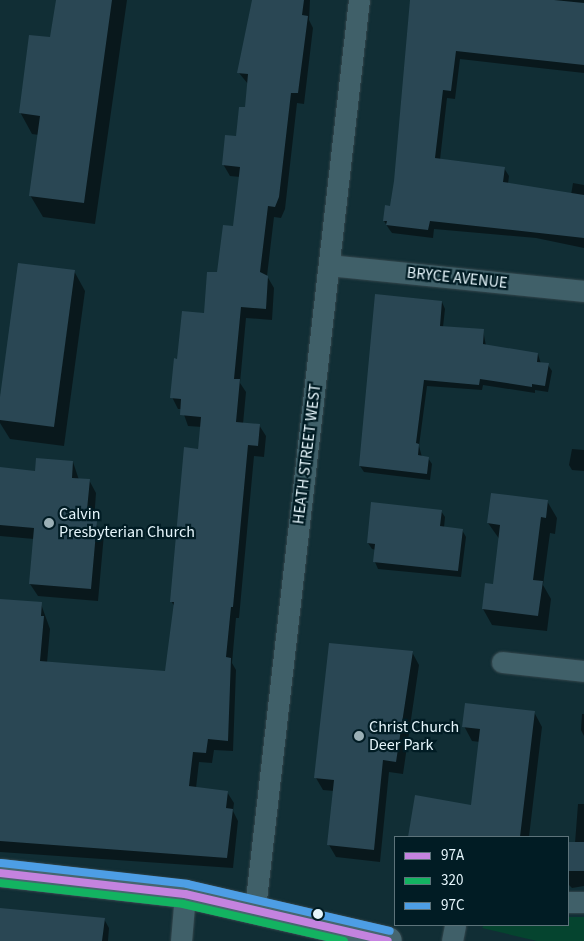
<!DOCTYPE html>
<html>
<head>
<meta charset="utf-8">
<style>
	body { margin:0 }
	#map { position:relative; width:584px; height:941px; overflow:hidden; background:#112e35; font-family:"Source Sans 3",sans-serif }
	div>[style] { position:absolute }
	.green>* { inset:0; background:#05442f }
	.shadow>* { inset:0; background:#0007 }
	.building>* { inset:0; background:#2a4754; transform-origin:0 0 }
	.roads { filter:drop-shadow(0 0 1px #35474d) drop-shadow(0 0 1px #35474d) }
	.street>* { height:21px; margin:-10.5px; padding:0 10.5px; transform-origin:10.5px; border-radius:10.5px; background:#406069 }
	.primary>* { height:28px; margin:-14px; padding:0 14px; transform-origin:14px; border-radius:14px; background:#46666f }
	.bus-1>* { height:8px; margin:-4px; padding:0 4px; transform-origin:4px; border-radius:4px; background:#c483df }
	.bus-2>* { height:8px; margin:-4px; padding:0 4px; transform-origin:4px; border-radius:4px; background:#13b361 }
	.bus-3>* { height:8px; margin:-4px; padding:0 4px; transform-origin:4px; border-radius:4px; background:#4d9ee5 }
	.dots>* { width:14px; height:14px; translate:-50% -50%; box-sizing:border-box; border:2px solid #011c24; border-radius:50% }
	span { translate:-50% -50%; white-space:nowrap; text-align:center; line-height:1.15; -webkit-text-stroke:4.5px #011c24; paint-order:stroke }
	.street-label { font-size:16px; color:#e6f6fc }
	.poi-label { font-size:16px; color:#e6f6fc }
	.left { translate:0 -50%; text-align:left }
	.legend { position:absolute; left:394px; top:836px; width:175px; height:90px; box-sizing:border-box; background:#011c24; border:1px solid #5d737a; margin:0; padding:6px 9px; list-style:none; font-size:15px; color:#e6f6fc }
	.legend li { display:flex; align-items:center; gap:10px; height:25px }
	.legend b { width:25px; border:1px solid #5d737a }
</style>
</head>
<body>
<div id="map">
	<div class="green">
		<i style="clip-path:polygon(568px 917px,584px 917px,584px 941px,537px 941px,482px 928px,484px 925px,568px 925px)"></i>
	</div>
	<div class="shadow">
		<i style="clip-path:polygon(57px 0,127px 0,95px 224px,43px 217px,30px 195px,39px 135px,32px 134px,20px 112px,51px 39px)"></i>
		<i style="clip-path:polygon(253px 0,310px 0,309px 20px,313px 28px,304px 104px,297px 103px,285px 209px,281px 218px,274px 217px,267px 276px,274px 288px,272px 320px,246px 318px,240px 383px,246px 392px,243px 424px,259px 425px,266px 436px,264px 457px,254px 456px,239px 618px,236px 618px,232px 663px,236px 670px,233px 751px,214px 750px,212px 763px,199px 762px,196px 788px,227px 792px,234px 803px,233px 811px,238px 821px,233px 868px,0 852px,0 600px,41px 604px,50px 629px,47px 663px,166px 673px,175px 607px,171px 601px,202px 427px,188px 426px,182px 409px,178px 409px,172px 397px,179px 360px,205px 314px,234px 227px,240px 177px,230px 176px,223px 164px,237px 138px,246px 109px,248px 84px,239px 73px)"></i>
		<i style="clip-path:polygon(413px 0,584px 0,584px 73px,460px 59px,455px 99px,447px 98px,440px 160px,504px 168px,509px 176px,508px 184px,571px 195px,573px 183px,584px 185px,584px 248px,536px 238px,434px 229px,433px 238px,392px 233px,389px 229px,384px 221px,391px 207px,395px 181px)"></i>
		<i style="clip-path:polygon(74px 271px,85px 291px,64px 446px,10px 439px,0 423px,0 406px)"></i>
		<i style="clip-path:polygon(442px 302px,445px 309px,443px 327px,483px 330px,486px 346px,538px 354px,541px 364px,548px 365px,552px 371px,548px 392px,535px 390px,535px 393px,483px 385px,482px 390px,427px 386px,419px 446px,422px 457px,428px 458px,432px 464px,430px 480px,364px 472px,360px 466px)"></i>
		<i style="clip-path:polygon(572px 449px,584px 450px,584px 471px,572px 470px,569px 465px)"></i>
		<i style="clip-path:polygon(73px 462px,79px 480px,89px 480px,96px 493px,94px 522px,104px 534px,98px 601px,38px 596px,30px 584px,34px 539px,0 536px,0 469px,36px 472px)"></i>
		<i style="clip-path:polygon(547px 501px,557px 518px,555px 534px,550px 533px,543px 585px,551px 599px,547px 631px,492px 625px,483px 609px,494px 585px,500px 540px,488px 523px)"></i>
		<i style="clip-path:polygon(441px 511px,445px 517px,444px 528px,462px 530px,466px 537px,461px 577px,378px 569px,375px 562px,376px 550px,372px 549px,368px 543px)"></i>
		<i style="clip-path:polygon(412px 652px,419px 665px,403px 774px,389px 772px,380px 862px,336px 857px,329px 845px,334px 791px,323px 790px,316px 778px)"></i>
		<i style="clip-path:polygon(534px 712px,542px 727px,529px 837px,409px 837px,416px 796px,472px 806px,480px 742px,472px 741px,464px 726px)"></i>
		<i style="clip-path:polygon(582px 714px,584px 714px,584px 736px,581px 730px)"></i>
		<i style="clip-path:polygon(578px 804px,584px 804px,584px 886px,572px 888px,568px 884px,568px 843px,575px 843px)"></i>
		<i style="clip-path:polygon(0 909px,104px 919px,109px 928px,108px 941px,0 941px)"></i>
	</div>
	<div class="building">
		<i style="clip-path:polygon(56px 0,112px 0,84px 203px,29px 196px,40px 116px,19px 113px,29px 35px,50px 37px)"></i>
		<i style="clip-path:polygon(252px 0,304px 0,302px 15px,308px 16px,298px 93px,291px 93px,279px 197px,275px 207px,268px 206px,260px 272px,268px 276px,266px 309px,241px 307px,234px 379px,240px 379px,236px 422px,260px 424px,258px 446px,248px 445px,233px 607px,231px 607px,226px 657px,231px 658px,228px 741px,208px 739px,206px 753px,193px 752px,189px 786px,228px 791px,226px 808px,233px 809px,227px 858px,0 841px,0 599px,42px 602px,41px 616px,44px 616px,40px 661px,165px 671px,174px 602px,170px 602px,184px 447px,198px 449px,201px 417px,180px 415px,181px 399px,170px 398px,174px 358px,177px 359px,182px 311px,204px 313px,207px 272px,217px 272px,223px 225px,233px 226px,240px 167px,222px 165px,225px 135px,236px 136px,239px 107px,245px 107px,248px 74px,237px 73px)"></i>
		<i style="clip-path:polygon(410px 0,554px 0,584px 3px,584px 65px,456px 51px,451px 91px,443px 90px,435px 158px,505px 167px,503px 182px,584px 195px,584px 238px,430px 221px,428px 230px,386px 225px,387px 221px,383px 221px,385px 205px,390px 206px,394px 181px)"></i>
		<i style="clip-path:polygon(18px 263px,75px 270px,54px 427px,0 420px,0 397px)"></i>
		<i style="clip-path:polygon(375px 294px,442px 301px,440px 326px,484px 329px,483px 344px,538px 353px,537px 362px,549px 363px,545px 386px,532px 384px,532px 387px,480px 379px,479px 385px,424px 380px,416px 443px,419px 444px,418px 455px,429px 457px,427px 474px,359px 466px)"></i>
		<i style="clip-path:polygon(36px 458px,73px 461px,72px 478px,90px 479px,86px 520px,97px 521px,91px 589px,29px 584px,34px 528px,0 525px,0 467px,35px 471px)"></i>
		<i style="clip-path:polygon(491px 493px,548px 500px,546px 518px,541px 517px,533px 580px,543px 581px,538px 616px,482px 609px,485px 583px,493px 584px,500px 525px,487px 523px)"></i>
		<i style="clip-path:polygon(371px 502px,442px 510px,440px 526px,463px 529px,458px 571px,373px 562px,375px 544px,367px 543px)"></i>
		<i style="clip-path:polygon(329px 643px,413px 651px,396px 762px,383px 760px,374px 850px,327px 845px,334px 780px,314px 778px)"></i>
		<i style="clip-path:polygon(465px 703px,535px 711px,520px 837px,408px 837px,415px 795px,471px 805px,480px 729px,462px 727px)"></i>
		<i style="left:568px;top:842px;width:16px;height:29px"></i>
		<i style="clip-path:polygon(0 908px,105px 918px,102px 941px,0 941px)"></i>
	</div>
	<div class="roads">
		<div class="street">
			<i style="left:329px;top:265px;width:256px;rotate:5.8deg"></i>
			<i style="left:502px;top:662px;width:82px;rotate:6.3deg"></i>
			<i style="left:568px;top:902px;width:16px"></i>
			<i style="left:255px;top:908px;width:914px;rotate:-83.47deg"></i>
			<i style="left:181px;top:941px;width:47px;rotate:-85.1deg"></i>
			<i style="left:452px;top:941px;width:16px;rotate:-79deg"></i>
		</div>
		<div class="primary">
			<i style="left:0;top:873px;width:186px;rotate:6.5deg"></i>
			<i style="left:185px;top:894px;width:208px;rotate:13deg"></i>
		</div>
	</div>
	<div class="bus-1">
		<i style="left:0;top:873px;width:186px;rotate:6.5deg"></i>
		<i style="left:185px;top:894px;width:208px;rotate:13deg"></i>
	</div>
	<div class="bus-2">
		<i style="left:0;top:883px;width:184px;rotate:6.5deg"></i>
		<i style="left:183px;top:904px;width:165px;rotate:12.9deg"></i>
	</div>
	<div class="bus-3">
		<i style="left:1px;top:863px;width:187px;rotate:6.4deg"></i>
		<i style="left:187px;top:884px;width:208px;rotate:13deg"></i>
	</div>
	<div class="dots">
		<i style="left:49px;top:523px;background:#9bb0b6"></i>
		<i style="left:359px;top:736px;background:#9bb0b6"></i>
		<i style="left:318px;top:914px;background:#e6f6fc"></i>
	</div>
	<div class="street-label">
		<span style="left:457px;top:278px;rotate:6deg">BRYCE AVENUE</span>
		<span style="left:307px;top:454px;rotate:-83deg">HEATH STREET WEST</span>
	</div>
	<div class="poi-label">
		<span class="left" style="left:59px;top:523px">Calvin<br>Presbyterian Church</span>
		<span class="left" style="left:369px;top:736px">Christ Church<br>Deer Park</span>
	</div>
	<ul class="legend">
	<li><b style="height:6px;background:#c483df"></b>97A</li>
	<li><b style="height:6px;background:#13b361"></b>320</li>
	<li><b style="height:6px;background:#4d9ee5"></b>97C</li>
	</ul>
</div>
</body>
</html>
